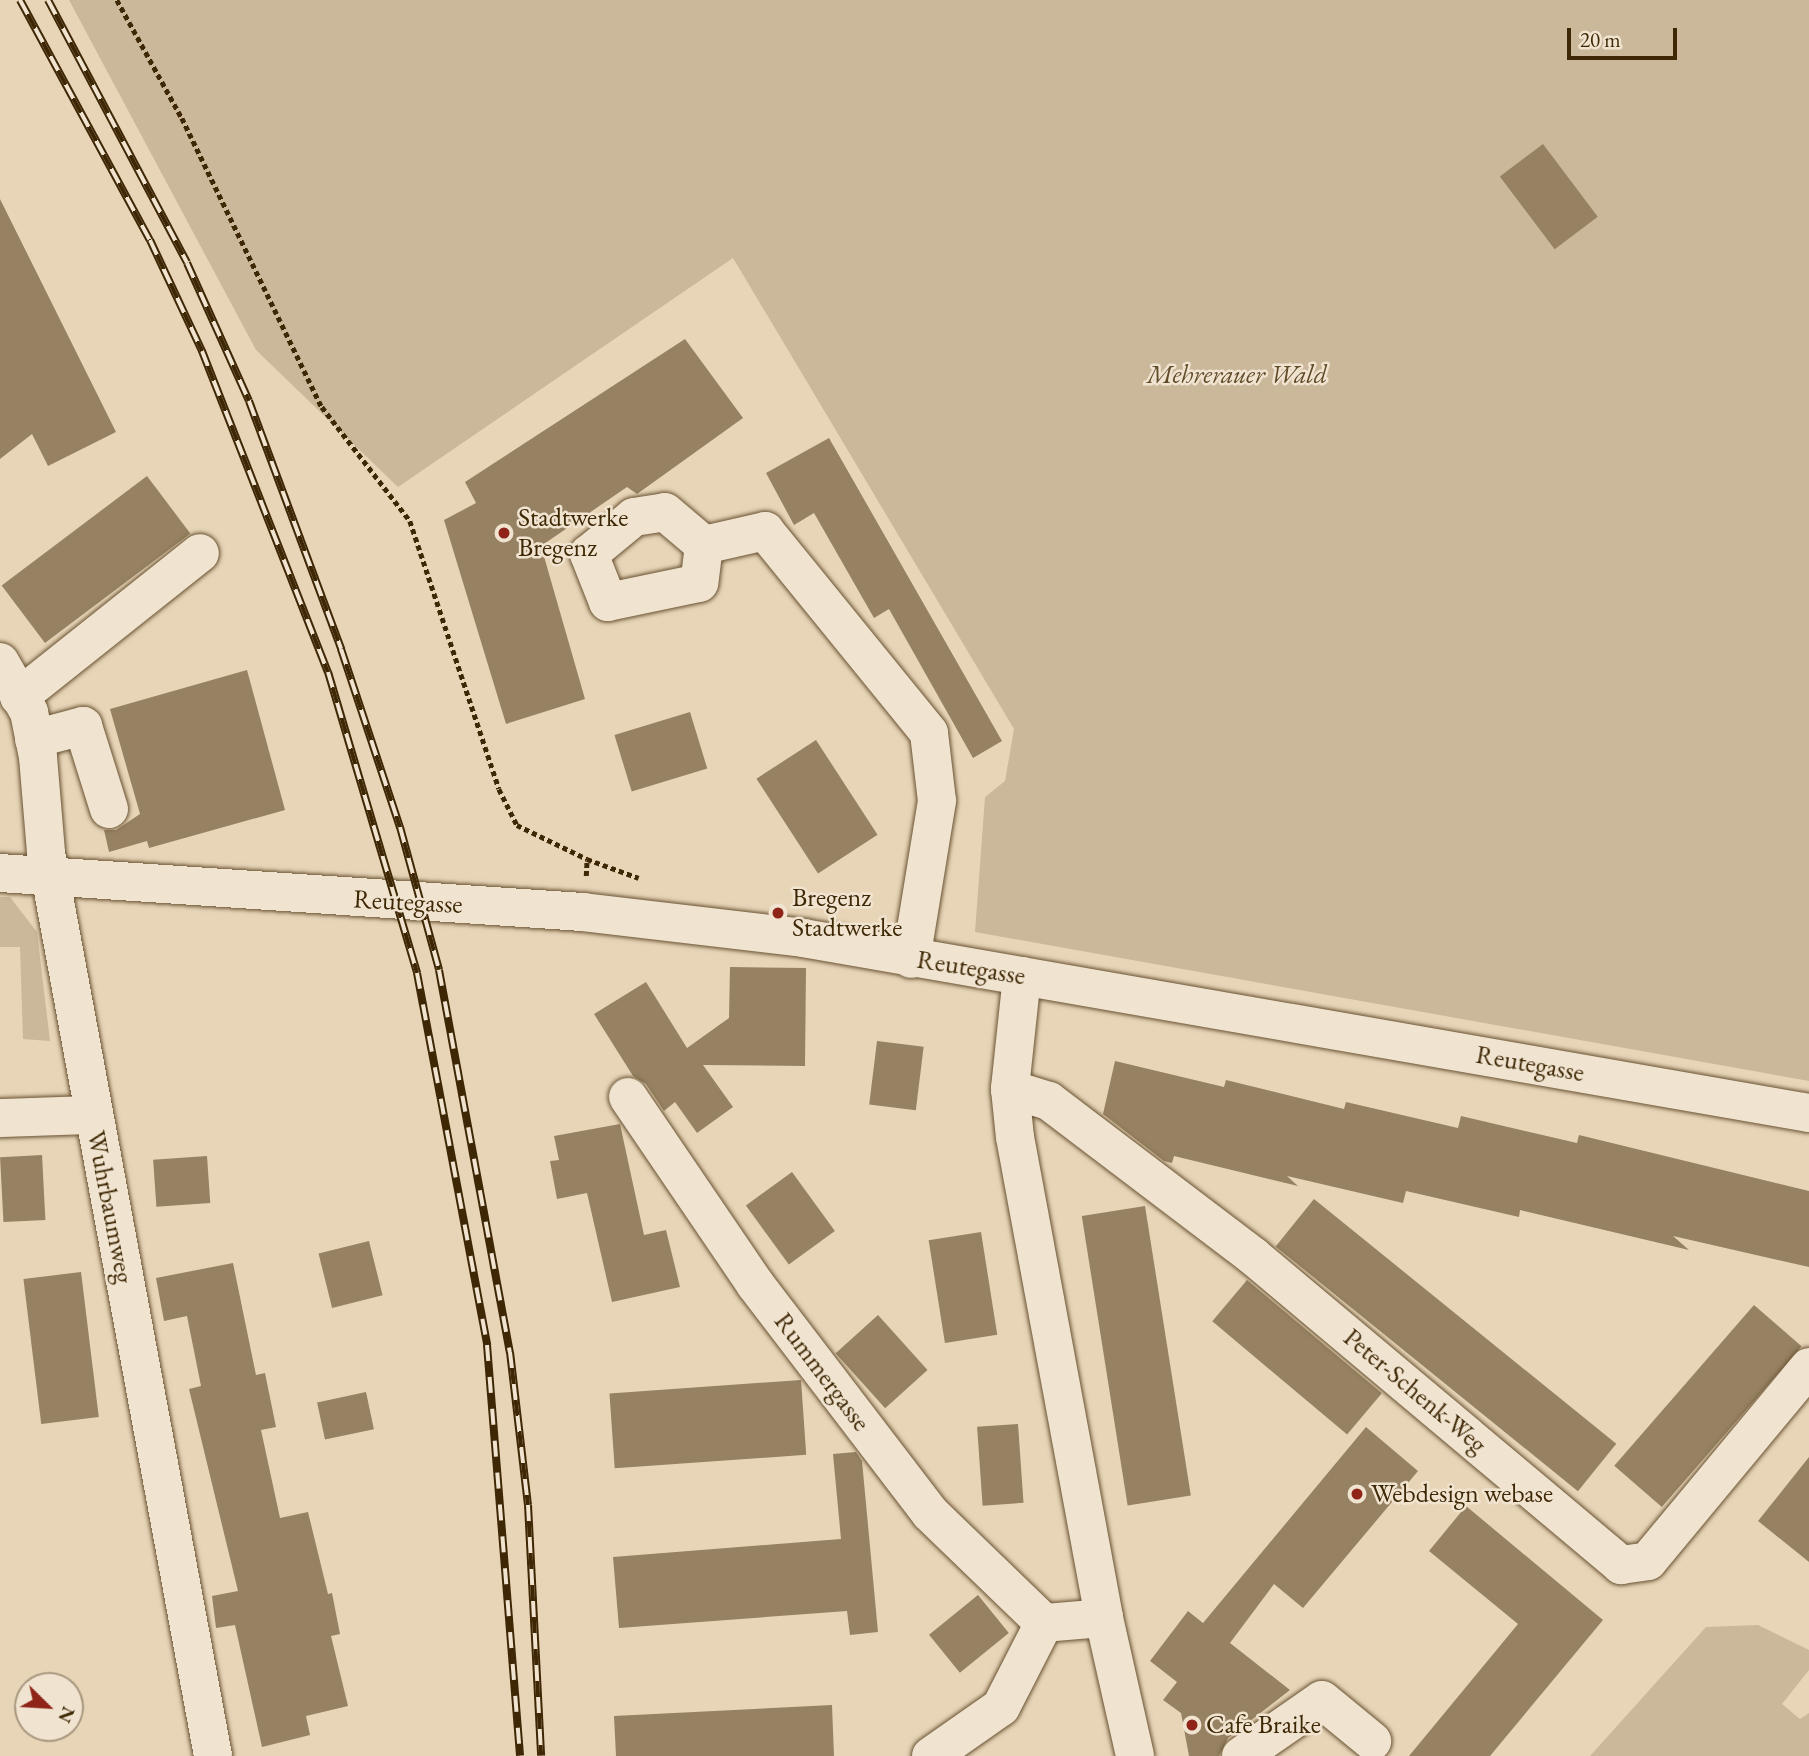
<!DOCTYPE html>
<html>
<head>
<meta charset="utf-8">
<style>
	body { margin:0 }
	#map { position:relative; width:1809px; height:1756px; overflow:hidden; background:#e8d5b8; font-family:"EB Garamond",serif }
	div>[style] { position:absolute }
	.green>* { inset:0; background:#cbb799 }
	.building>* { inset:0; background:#968162; transform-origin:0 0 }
	.path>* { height:4.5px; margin-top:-2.25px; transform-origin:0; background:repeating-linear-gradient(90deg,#3e2704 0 5px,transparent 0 8.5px) }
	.roads { filter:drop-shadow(0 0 2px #685231) drop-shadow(0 0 2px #685231) }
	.minor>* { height:38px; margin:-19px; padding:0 19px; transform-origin:19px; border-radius:19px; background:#f0e4d1 }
	.rail>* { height:8px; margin-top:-4px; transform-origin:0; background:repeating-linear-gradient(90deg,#f0e4d1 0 16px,#3e2704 0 32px); box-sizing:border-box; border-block:2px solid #3e2704 }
	.dots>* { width:19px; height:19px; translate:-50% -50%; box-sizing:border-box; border:4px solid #f0e4d1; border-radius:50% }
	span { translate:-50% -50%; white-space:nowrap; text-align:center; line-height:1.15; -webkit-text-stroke:5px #f0e4d1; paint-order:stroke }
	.park-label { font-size:26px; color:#614b29; font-style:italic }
	.poi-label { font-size:26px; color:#3e2704 }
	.left { translate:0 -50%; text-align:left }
	.street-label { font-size:26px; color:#3e2704 }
	.north { position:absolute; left:14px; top:1672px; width:70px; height:70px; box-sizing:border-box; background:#f0e4d1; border:2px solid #a9987f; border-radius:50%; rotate:114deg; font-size:19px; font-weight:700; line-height:28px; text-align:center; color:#3e2704 }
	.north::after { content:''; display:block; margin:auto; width:24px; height:32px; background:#8f2418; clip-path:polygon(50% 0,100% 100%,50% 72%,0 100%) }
	.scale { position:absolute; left:1567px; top:28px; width:110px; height:32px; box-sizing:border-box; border:4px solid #3e2704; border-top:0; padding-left:9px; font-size:21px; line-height:24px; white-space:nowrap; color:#3e2704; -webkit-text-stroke:5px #f0e4d1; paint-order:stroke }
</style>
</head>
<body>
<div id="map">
	<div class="green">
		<i style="clip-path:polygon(69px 0,1809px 0,1809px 1081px,975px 932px,985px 797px,1005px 781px,1014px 729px,733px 258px,398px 487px,256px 350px)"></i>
		<i style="clip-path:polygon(0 897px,10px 897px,37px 932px,50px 1041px,23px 1039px,20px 947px,0 947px)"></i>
		<i style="clip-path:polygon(1758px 1625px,1809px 1650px,1809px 1670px,1782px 1704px,1800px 1719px,1809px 1713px,1809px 1756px,1590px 1756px,1706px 1627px)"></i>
	</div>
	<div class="building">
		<i style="left:1543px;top:144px;width:91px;height:54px;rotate:53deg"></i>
		<i style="clip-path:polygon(0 199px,116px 432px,48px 466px,32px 434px,0 459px)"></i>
		<i style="clip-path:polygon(685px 339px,743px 418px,637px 494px,627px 487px,541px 546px,585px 699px,506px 724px,444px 520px,476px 503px,465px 482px)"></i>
		<i style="clip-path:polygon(829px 438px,1002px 741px,973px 758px,889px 609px,874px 618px,814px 513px,794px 525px,766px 473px)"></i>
		<i style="left:147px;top:476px;width:72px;height:182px;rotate:53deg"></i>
		<i style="clip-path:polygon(247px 670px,285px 810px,149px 848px,147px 841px,109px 852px,104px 830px,116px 830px,140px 814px,110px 709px)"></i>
		<i style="left:690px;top:712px;width:59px;height:79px;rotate:73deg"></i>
		<i style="left:816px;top:740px;width:113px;height:71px;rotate:57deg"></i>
		<i style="clip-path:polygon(730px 967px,806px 968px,805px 1066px,703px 1065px,733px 1107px,697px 1133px,675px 1102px,664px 1111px,646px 1084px,633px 1076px,594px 1014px,646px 982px,687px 1048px,729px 1018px)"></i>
		<i style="left:877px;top:1041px;width:47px;height:64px;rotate:7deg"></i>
		<i style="clip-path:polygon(1115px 1061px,1224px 1087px,1226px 1080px,1344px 1109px,1346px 1102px,1458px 1128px,1461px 1116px,1577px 1143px,1579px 1135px,1809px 1191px,1809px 1267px,1673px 1236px,1689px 1250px,1520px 1210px,1519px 1217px,1406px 1191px,1403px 1203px,1287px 1176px,1298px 1186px,1174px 1156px,1172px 1163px,1164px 1161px,1103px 1114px)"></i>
		<i style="clip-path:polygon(620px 1124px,644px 1235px,666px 1230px,680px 1287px,612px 1302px,587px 1193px,557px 1199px,550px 1161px,559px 1160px,554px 1136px)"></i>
		<i style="left:42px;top:1155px;width:65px;height:42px;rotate:87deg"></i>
		<i style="left:207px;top:1156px;width:47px;height:54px;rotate:86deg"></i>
		<i style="left:792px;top:1172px;width:73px;height:57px;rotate:54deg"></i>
		<i style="left:1314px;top:1199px;width:389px;height:61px;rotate:39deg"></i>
		<i style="left:1145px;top:1206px;width:293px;height:64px;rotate:81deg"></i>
		<i style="left:981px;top:1232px;width:104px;height:53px;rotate:81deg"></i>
		<i style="left:369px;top:1241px;width:56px;height:52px;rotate:76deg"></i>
		<i style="clip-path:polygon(233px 1263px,256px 1375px,265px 1373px,276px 1427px,261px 1430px,280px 1518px,308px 1512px,328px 1594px,332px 1593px,340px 1634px,331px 1636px,348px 1706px,306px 1716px,310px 1735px,262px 1747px,235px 1625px,216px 1628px,212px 1596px,238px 1591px,189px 1389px,201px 1386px,187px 1316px,164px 1321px,156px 1278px)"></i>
		<i style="left:81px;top:1272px;width:146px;height:58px;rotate:83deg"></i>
		<i style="left:1247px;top:1280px;width:176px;height:54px;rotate:40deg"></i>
		<i style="left:1754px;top:1305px;width:63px;height:213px;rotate:41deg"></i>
		<i style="left:878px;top:1315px;width:74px;height:57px;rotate:48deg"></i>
		<i style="left:801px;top:1380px;width:75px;height:192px;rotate:86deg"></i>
		<i style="left:366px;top:1392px;width:38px;height:50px;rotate:78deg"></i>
		<i style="left:1018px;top:1424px;width:79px;height:41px;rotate:86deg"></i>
		<i style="clip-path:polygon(1366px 1427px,1418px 1471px,1303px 1608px,1274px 1584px,1230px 1643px,1290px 1690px,1228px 1738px,1219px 1756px,1189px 1756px,1181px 1713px,1163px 1700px,1177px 1682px,1150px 1661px,1188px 1611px,1203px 1623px)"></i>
		<i style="clip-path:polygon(856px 1452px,862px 1461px,878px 1632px,850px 1635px,847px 1611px,619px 1628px,613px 1557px,841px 1539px,833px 1454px)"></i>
		<i style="clip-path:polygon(1809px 1457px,1809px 1562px,1758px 1521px)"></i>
		<i style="clip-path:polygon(1466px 1506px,1603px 1620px,1490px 1756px,1409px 1756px,1518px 1624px,1429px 1551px)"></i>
		<i style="left:978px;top:1595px;width:49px;height:63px;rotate:51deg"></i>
		<i style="clip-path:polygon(832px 1705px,834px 1756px,616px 1756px,614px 1716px)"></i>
	</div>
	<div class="path">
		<i style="left:117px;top:0;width:135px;rotate:61.2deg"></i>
		<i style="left:182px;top:118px;width:321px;rotate:64.2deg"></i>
		<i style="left:322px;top:407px;width:144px;rotate:52.3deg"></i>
		<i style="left:410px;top:521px;width:282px;rotate:71.6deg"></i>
		<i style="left:499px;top:789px;width:40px;rotate:63.4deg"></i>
		<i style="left:517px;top:825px;width:78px;rotate:25.9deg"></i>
		<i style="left:586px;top:876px;width:17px;rotate:-87deg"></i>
		<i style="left:587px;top:859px;width:55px;rotate:20.1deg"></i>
	</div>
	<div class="roads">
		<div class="minor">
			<i style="left:704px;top:545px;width:38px;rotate:97deg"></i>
			<i style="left:699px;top:583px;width:93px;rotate:168.2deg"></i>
			<i style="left:608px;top:602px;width:52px;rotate:-111.6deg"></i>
			<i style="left:589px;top:554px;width:58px;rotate:-39.4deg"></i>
			<i style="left:634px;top:517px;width:31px;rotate:-9deg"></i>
			<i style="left:665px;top:512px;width:51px;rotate:40.2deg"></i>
			<i style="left:704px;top:545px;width:63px;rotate:-12.9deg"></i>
			<i style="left:765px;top:531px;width:260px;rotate:50.9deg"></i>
			<i style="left:929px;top:733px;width:68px;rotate:83.3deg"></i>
			<i style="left:937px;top:801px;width:160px;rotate:99.3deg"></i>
			<i style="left:0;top:662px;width:58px;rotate:59.9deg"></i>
			<i style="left:29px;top:712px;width:46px;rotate:78.7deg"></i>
			<i style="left:38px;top:757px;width:96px;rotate:85.2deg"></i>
			<i style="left:46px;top:853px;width:918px;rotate:79.52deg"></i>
			<i style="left:19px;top:697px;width:231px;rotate:-38.5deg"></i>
			<i style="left:34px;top:739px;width:51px;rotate:-14.9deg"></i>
			<i style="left:83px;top:726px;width:87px;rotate:72.6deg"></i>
			<i style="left:0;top:873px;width:584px;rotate:3.83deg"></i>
			<i style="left:583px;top:912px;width:222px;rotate:6.7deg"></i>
			<i style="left:803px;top:938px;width:1021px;rotate:9.87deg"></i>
			<i style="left:1022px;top:976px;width:114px;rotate:96.1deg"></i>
			<i style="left:1010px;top:1089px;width:48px;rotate:84.1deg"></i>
			<i style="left:1015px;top:1137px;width:489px;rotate:79.5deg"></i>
			<i style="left:1104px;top:1618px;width:141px;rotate:77.3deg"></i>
			<i style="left:1010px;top:1089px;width:41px;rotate:17.1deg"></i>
			<i style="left:1049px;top:1101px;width:256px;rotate:37.2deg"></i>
			<i style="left:1253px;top:1256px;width:481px;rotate:40deg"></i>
			<i style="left:1621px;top:1565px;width:27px;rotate:-8deg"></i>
			<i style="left:1648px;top:1561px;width:252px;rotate:-50.3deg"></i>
			<i style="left:628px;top:1097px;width:226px;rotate:55.8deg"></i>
			<i style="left:755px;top:1284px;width:288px;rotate:52.6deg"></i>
			<i style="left:930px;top:1513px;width:158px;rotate:44deg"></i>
			<i style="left:0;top:1118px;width:92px;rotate:-1.9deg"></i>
			<i style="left:931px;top:1756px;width:85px;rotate:-35deg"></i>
			<i style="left:1001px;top:1707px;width:94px;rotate:-62.9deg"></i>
			<i style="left:1044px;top:1623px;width:60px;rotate:-4.8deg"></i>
			<i style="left:1241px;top:1756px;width:98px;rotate:-34.7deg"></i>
			<i style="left:1322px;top:1700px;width:65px;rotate:39.4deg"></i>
		</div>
	</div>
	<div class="rail">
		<i style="left:20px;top:0;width:273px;rotate:61.6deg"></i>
		<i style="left:150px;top:240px;width:123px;rotate:64.9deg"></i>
		<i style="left:202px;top:351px;width:345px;rotate:68.6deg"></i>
		<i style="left:328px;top:672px;width:314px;rotate:73.5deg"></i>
		<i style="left:417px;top:973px;width:379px;rotate:79.3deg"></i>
		<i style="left:487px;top:1345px;width:412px;rotate:85.4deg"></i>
		<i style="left:48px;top:0;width:297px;rotate:62.1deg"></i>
		<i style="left:187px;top:263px;width:151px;rotate:65.8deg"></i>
		<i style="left:249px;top:401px;width:265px;rotate:69.6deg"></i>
		<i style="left:341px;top:649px;width:188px;rotate:71.7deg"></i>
		<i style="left:400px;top:827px;width:148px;rotate:74.7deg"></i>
		<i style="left:439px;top:970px;width:389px;rotate:79.5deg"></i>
		<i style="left:510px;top:1352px;width:154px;rotate:83.3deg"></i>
		<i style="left:528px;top:1505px;width:251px;rotate:87deg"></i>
	</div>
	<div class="dots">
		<i style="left:504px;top:533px;background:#8f2418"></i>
		<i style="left:778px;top:913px;background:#8f2418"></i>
		<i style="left:1357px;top:1494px;background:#8f2418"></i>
		<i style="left:1192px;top:1725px;background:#8f2418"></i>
	</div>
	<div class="park-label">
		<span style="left:1237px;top:375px">Mehrerauer Wald</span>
	</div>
	<div class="poi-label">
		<span class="left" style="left:518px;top:533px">Stadtwerke<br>Bregenz</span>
		<span class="left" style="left:792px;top:913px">Bregenz<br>Stadtwerke</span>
		<span class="left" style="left:1371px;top:1494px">Webdesign webase</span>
		<span class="left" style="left:1206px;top:1725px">Cafe Braike</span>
	</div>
	<div class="street-label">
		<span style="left:408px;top:902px;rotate:3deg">Reutegasse</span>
		<span style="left:971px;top:968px;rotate:9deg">Reutegasse</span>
		<span style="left:1530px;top:1064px;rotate:10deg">Reutegasse</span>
		<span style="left:110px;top:1207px;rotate:79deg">Wuhrbaumweg</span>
		<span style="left:822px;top:1372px;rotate:53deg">Rummergasse</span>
		<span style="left:1415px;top:1391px;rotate:40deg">Peter-Schenk-Weg</span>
	</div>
	<div class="north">N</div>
	<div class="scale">20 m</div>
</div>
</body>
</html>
